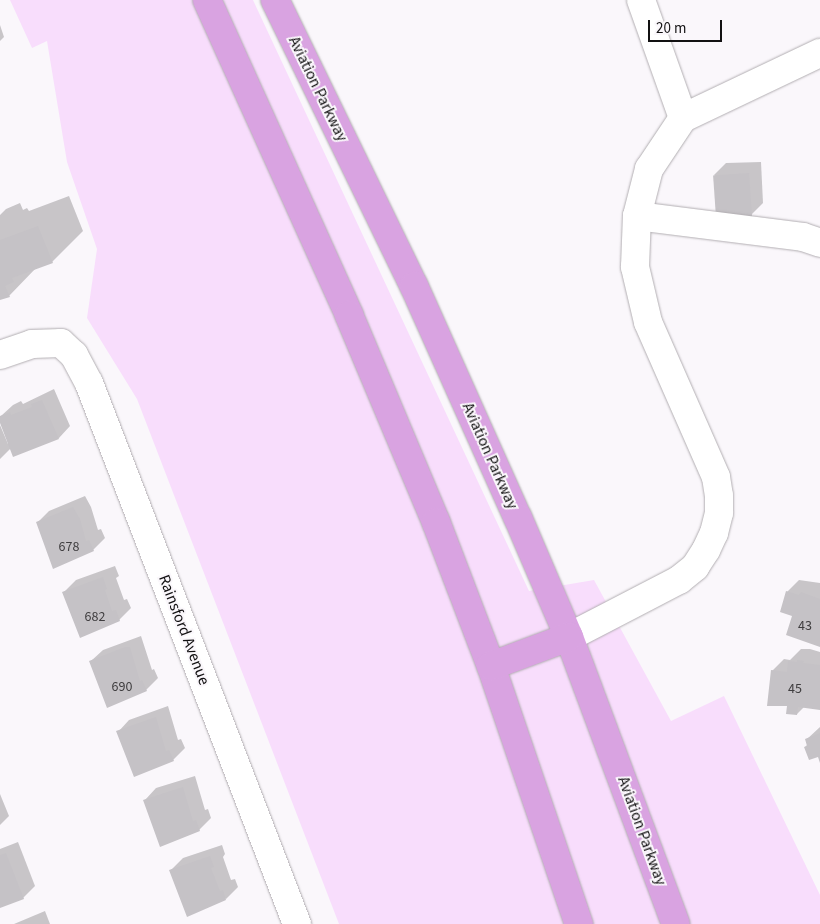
<!DOCTYPE html>
<html>
<head>
<meta charset="utf-8">
<style>
	body { margin:0 }
	#map { position:relative; width:820px; height:924px; overflow:hidden; background:#faf7fb; font-family:"Source Sans 3",sans-serif }
	div>[style] { position:absolute }
	.green>* { inset:0; background:#f8ddfc }
	.shadow>* { inset:0; background:#0003 }
	.building>* { inset:0; background:#c5c2c6; transform-origin:0 0 }
	.roads { filter:drop-shadow(0 0 1px #b2aeb2) drop-shadow(0 0 1px #b2aeb2) }
	.minor>* { height:28px; margin:-14px; padding:0 14px; transform-origin:14px; border-radius:14px; background:#fff }
	.major>* { height:28px; margin:-14px; padding:0 14px; transform-origin:14px; border-radius:14px; background:#d9a3e1 }
	span { translate:-50% -50%; white-space:nowrap; text-align:center; line-height:1.15; -webkit-text-stroke:4px #faf7fb; paint-order:stroke }
	.number-label { font-size:14px; color:#3f3d3f }
	.number-label span { -webkit-text-stroke-width:0 }
	.street-label { font-size:16px; color:#121112 }
	.scale { position:absolute; left:648px; top:20px; width:74px; height:22px; box-sizing:border-box; border:2px solid #121112; border-top:0; padding-left:6px; font-size:15px; line-height:18px; white-space:nowrap; color:#121112; -webkit-text-stroke:4px #faf7fb; paint-order:stroke }
</style>
</head>
<body>
<div id="map">
	<div class="green">
		<i style="clip-path:polygon(10px 0,253px 0,529px 591px,594px 580px,671px 721px,724px 696px,820px 895px,820px 924px,339px 924px,137px 399px,87px 318px,97px 249px,67px 162px,47px 41px,32px 48px)"></i>
	</div>
	<div class="shadow">
		<i style="clip-path:polygon(0 25px,4px 37px,0 41px)"></i>
		<i style="clip-path:polygon(761px 162px,763px 203px,751px 215px,714px 175px,726px 163px)"></i>
		<i style="clip-path:polygon(69px 196px,83px 231px,52px 262px,37px 267px,9px 296px,0 296px,0 215px,6px 209px,20px 203px,23px 210px,27px 208px,29px 211px)"></i>
		<i style="clip-path:polygon(54px 389px,70px 426px,59px 438px,11px 448px,0 459px,0 425px,8px 444px,10px 443px,1px 416px,13px 405px,21px 401px,23px 404px)"></i>
		<i style="clip-path:polygon(85px 496px,91px 507px,98px 530px,101px 529px,105px 538px,93px 550px,37px 523px,49px 511px)"></i>
		<i style="clip-path:polygon(115px 566px,119px 576px,116px 578px,124px 600px,127px 599px,131px 608px,119px 620px,64px 592px,76px 580px)"></i>
		<i style="clip-path:polygon(799px 580px,820px 583px,820px 646px,794px 615px,787px 592px)"></i>
		<i style="clip-path:polygon(141px 636px,152px 670px,154px 669px,158px 678px,146px 690px,91px 661px,103px 650px)"></i>
		<i style="clip-path:polygon(801px 649px,810px 649px,820px 652px,820px 708px,804px 707px,797px 714px,788px 704px,772px 671px,784px 659px,790px 660px)"></i>
		<i style="clip-path:polygon(168px 706px,178px 740px,181px 739px,185px 748px,173px 760px,118px 732px,129px 720px)"></i>
		<i style="clip-path:polygon(820px 727px,820px 760px,818px 755px,805px 747px,808px 744px,806px 740px)"></i>
		<i style="clip-path:polygon(195px 776px,205px 810px,208px 809px,211px 818px,199px 830px,145px 800px,156px 788px)"></i>
		<i style="clip-path:polygon(0 794px,9px 816px,0 825px)"></i>
		<i style="clip-path:polygon(18px 842px,35px 886px,23px 898px,0 906px,0 849px)"></i>
		<i style="clip-path:polygon(222px 845px,225px 854px,223px 857px,231px 880px,235px 879px,238px 887px,226px 899px,171px 870px,183px 858px)"></i>
		<i style="clip-path:polygon(45px 911px,50px 924px,14px 924px)"></i>
	</div>
	<div class="building">
		<i style="left:749px;top:173px;width:44px;height:36px;rotate:86deg"></i>
		<i style="clip-path:polygon(38px 226px,53px 263px,12px 278px,14px 282px,5px 286px,10px 297px,0 300px,0 240px)"></i>
		<i style="clip-path:polygon(42px 400px,59px 439px,13px 457px,0 423px,0 416px,10px 412px,11px 415px,32px 407px,31px 404px)"></i>
		<i style="clip-path:polygon(73px 507px,80px 519px,86px 541px,89px 540px,94px 551px,53px 569px,36px 522px)"></i>
		<i style="clip-path:polygon(103px 577px,107px 589px,105px 590px,112px 611px,116px 610px,120px 621px,80px 638px,62px 592px)"></i>
		<i style="clip-path:polygon(786px 591px,799px 595px,801px 592px,820px 599px,820px 647px,786px 635px,792px 616px,780px 612px)"></i>
		<i style="clip-path:polygon(125px 647px,130px 647px,140px 681px,142px 680px,147px 691px,107px 708px,89px 661px)"></i>
		<i style="clip-path:polygon(797px 660px,804px 661px,803px 663px,820px 665px,820px 710px,798px 707px,797px 715px,786px 714px,787px 706px,767px 706px,771px 670px,787px 672px,788px 661px,797px 662px)"></i>
		<i style="clip-path:polygon(156px 717px,166px 751px,169px 750px,174px 761px,134px 777px,116px 731px)"></i>
		<i style="clip-path:polygon(820px 733px,820px 763px,818px 757px,809px 760px,804px 747px,807px 746px,805px 739px)"></i>
		<i style="clip-path:polygon(183px 787px,193px 821px,196px 820px,200px 831px,160px 847px,143px 800px)"></i>
		<i style="clip-path:polygon(6px 853px,24px 899px,0 908px,0 855px)"></i>
		<i style="clip-path:polygon(210px 856px,214px 867px,211px 868px,220px 891px,223px 890px,226px 900px,187px 917px,169px 870px)"></i>
	</div>
	<div class="roads">
		<div class="minor">
			<i style="left:641px;top:0;width:125px;rotate:70.4deg"></i>
			<i style="left:637px;top:216px;width:167px;rotate:7.2deg"></i>
			<i style="left:803px;top:237px;width:18px;rotate:19deg"></i>
			<i style="left:0;top:355px;width:34px;rotate:-19deg"></i>
			<i style="left:32px;top:344px;width:29px;rotate:-2deg"></i>
			<i style="left:61px;top:343px;width:18px;rotate:43deg"></i>
			<i style="left:74px;top:355px;width:32px;rotate:62deg"></i>
			<i style="left:89px;top:383px;width:580px;rotate:68.97deg"></i>
			<i style="left:569px;top:637px;width:124px;rotate:-27.4deg"></i>
			<i style="left:679px;top:580px;width:21px;rotate:-39deg"></i>
			<i style="left:695px;top:567px;width:20px;rotate:-57deg"></i>
			<i style="left:706px;top:550px;width:19px;rotate:-65deg"></i>
			<i style="left:714px;top:533px;width:21px;rotate:-76deg"></i>
			<i style="left:719px;top:513px;width:17px;rotate:-90deg"></i>
			<i style="left:719px;top:496px;width:19px;rotate:-99deg"></i>
			<i style="left:716px;top:477px;width:169px;rotate:-113.7deg"></i>
			<i style="left:648px;top:322px;width:57px;rotate:-103.3deg"></i>
			<i style="left:635px;top:267px;width:51px;rotate:-87.8deg"></i>
			<i style="left:637px;top:216px;width:49px;rotate:-75.7deg"></i>
			<i style="left:649px;top:169px;width:61px;rotate:-56.3deg"></i>
			<i style="left:683px;top:118px;width:152px;rotate:-25.4deg"></i>
		</div>
		<div class="major">
			<i style="left:207px;top:0;width:346px;rotate:65.7deg"></i>
			<i style="left:349px;top:315px;width:225px;rotate:67.2deg"></i>
			<i style="left:436px;top:522px;width:154px;rotate:69.1deg"></i>
			<i style="left:491px;top:666px;width:273px;rotate:71.2deg"></i>
			<i style="left:275px;top:0;width:318px;rotate:64.1deg"></i>
			<i style="left:414px;top:286px;width:254px;rotate:65.9deg"></i>
			<i style="left:518px;top:518px;width:129px;rotate:66.8deg"></i>
			<i style="left:569px;top:637px;width:306px;rotate:69.6deg"></i>
			<i style="left:491px;top:666px;width:83px;rotate:-20.4deg"></i>
		</div>
	</div>
	<div class="number-label">
		<span style="left:69px;top:547px">678</span>
		<span style="left:95px;top:617px">682</span>
		<span style="left:805px;top:626px">43</span>
		<span style="left:122px;top:687px">690</span>
		<span style="left:795px;top:689px">45</span>
	</div>
	<div class="street-label">
		<span style="left:318px;top:89px;rotate:64deg">Aviation Parkway</span>
		<span style="left:490px;top:456px;rotate:66deg">Aviation Parkway</span>
		<span style="left:184px;top:630px;rotate:69deg">Rainsford Avenue</span>
		<span style="left:642px;top:831px;rotate:70deg">Aviation Parkway</span>
	</div>
	<div class="scale">20 m</div>
</div>
</body>
</html>
